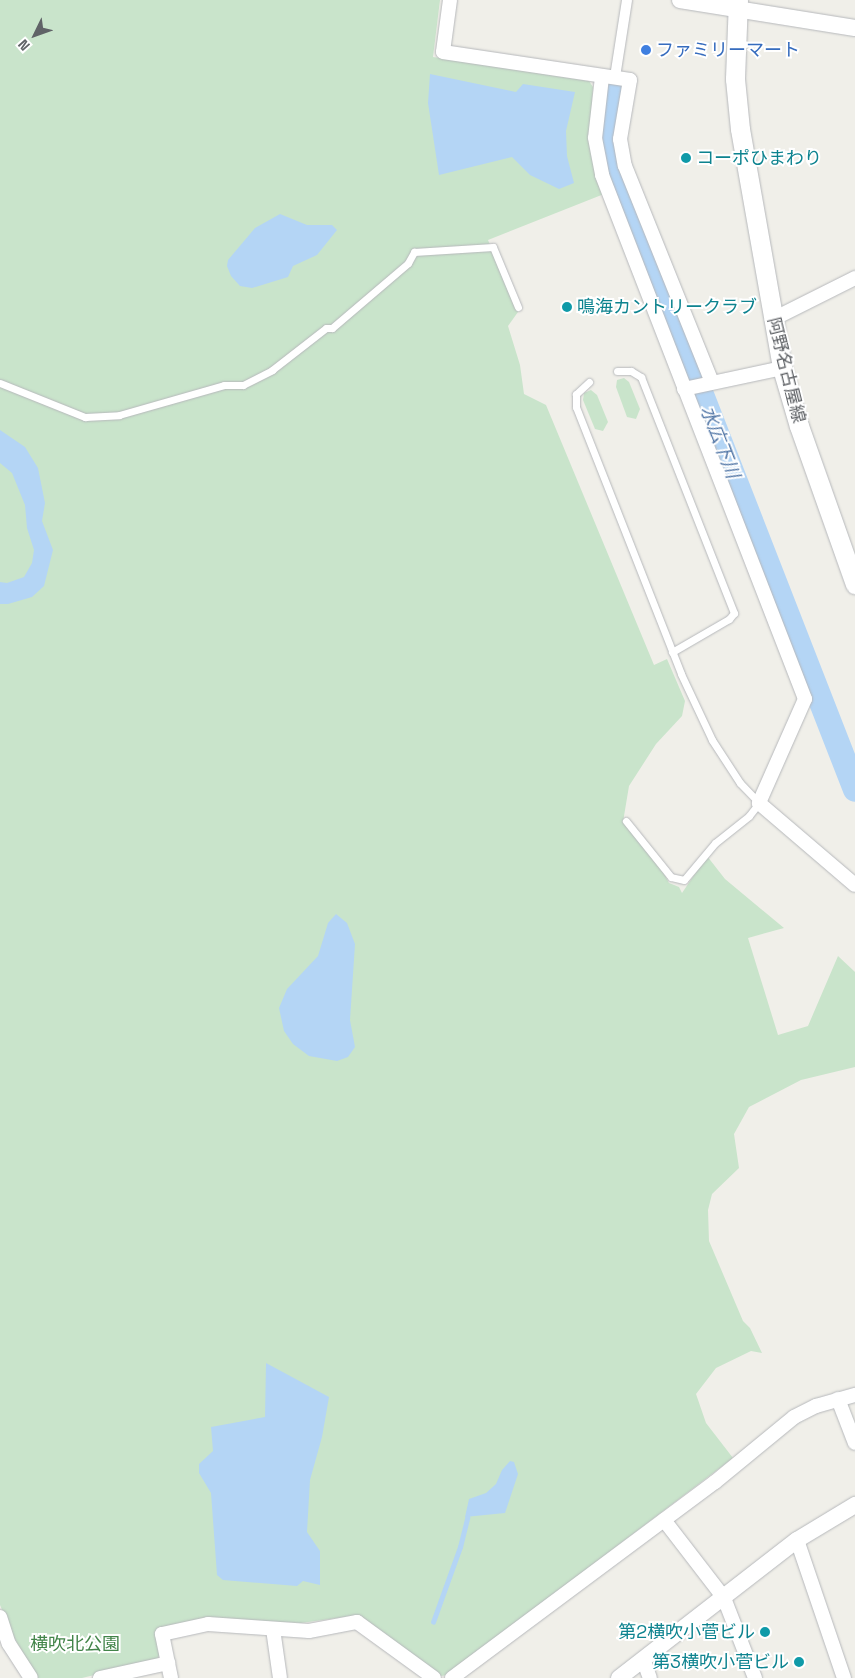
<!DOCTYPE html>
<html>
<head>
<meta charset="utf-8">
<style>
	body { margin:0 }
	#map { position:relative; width:855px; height:1678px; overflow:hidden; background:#f0efe9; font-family:"Space Grotesk","Noto Sans JP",sans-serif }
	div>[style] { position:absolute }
	.green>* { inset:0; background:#c9e4cb }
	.water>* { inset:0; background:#b4d5f5 }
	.stream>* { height:4.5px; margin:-2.25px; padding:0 2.25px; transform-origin:2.25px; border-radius:2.25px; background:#b4d5f5 }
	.river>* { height:25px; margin:-12.5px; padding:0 12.5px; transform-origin:12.5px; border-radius:12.5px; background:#b4d5f5 }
	.roads { filter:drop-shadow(0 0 1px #b6b8bb) drop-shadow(0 0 1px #b6b8bb) }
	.service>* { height:7px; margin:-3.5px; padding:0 3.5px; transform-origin:3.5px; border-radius:3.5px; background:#fff }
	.pedestrian>* { height:10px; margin:-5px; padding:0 5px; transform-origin:5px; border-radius:5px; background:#fff }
	.minor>* { height:14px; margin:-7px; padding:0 7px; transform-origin:7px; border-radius:7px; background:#fff }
	.tertiary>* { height:16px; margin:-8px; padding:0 8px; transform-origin:8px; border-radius:8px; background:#fff }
	.secondary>* { height:19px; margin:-9.5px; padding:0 9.5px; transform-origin:9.5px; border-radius:9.5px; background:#fff }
	.dots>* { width:14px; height:14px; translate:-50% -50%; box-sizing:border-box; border:2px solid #fff; border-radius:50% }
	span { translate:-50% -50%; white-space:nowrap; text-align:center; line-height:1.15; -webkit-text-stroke:4px #fff; paint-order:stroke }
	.shop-label { font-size:18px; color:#366cbe }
	.left { translate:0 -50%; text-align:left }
	.culture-label { font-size:18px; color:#0d838f }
	.right { translate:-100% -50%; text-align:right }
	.street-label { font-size:18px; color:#606367 }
	.park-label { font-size:18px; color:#428449 }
	.water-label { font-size:19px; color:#5176a6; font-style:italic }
	.north { position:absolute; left:10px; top:10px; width:50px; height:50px; -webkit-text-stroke:4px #fff; paint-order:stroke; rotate:228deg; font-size:14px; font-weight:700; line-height:20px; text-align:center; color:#606367 }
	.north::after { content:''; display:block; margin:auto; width:18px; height:22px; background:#606367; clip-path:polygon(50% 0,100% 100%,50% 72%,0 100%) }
</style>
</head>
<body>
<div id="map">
	<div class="green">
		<i style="clip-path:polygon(0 0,440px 0,433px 57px,589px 81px,593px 87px,590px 137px,604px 194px,488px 240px,518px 312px,508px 326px,520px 365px,524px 394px,546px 405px,654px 665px,667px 659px,685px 701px,682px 716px,656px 744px,629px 786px,623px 822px,660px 866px,669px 883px,679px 887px,682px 893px,707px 856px,725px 879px,784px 928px,748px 938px,778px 1035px,808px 1026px,838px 956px,855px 972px,855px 1067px,801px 1080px,749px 1107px,734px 1134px,739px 1168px,712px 1194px,708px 1210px,709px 1241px,743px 1321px,750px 1328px,762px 1353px,751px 1351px,716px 1368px,696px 1394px,706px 1423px,733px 1458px,447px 1675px,441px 1676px,359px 1615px,301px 1623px,207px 1619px,157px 1630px,161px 1653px,156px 1660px,82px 1678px,38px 1678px,13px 1636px,0 1605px)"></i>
		<i style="clip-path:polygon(624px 378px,629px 382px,640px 409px,636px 419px,627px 417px,616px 387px,617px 380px)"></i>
		<i style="clip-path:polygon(591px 390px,597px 395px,608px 422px,603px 431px,595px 429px,583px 400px,584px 393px)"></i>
	</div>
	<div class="water">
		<i style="clip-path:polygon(430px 74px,516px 92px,523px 84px,575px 92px,566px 131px,567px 156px,574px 183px,559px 189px,530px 175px,512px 157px,439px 175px,428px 103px)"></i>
		<i style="clip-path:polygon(280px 214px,307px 225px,332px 225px,337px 230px,317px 255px,293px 266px,288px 277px,252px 288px,240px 286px,231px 276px,227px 266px,228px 260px,255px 228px)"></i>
		<i style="clip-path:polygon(0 430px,25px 447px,38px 468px,45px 503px,42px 521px,53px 550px,44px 586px,32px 597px,8px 604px,0 604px,0 582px,7px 583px,24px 577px,32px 563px,34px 550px,27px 528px,25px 505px,12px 473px,0 463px)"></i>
		<i style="clip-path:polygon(336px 914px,347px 923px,355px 944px,350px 1020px,355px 1047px,348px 1057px,337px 1061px,309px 1056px,293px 1044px,284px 1031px,279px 1008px,287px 989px,318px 956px,328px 923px)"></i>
		<i style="clip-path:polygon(266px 1363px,329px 1397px,322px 1437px,310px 1480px,307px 1532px,320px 1551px,320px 1585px,303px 1581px,297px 1586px,223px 1580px,217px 1575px,211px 1493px,199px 1473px,199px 1464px,213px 1451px,211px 1427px,265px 1417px)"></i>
		<i style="clip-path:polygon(510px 1461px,514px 1462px,518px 1474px,505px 1513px,465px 1517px,469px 1499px,486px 1493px,496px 1484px,502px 1470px)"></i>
	</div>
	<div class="stream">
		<i style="left:433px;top:1622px;width:80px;rotate:-70.2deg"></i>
		<i style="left:460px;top:1547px;width:30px;rotate:-76deg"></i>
	</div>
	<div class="river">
		<i style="left:613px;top:90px;width:52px;rotate:96.6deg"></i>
		<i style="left:607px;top:142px;width:30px;rotate:76deg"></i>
		<i style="left:614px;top:171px;width:663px;rotate:68.7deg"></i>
	</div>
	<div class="roads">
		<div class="service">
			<i style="left:617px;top:371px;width:14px"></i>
			<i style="left:631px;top:371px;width:12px;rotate:31deg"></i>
			<i style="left:641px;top:377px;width:254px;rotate:68.5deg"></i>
			<i style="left:734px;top:613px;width:8px;rotate:130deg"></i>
			<i style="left:729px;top:619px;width:66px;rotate:149.9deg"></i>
			<i style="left:589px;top:382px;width:18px;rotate:137deg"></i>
			<i style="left:576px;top:394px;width:13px;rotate:90deg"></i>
			<i style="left:576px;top:407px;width:287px;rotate:68.5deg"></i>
			<i style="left:681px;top:674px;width:73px;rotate:64.8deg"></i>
			<i style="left:712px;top:740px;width:51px;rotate:56.9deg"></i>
			<i style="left:740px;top:783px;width:28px;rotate:46deg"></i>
			<i style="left:759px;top:803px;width:16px;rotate:128deg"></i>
			<i style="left:749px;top:816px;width:43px;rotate:141.5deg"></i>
			<i style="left:715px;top:843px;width:48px;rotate:130deg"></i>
			<i style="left:684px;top:880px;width:13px;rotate:-167deg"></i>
			<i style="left:671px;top:877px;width:72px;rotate:-128.8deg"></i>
			<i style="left:0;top:383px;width:92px;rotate:21.8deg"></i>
			<i style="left:85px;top:417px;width:34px;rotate:-3deg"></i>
			<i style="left:119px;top:415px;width:109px;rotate:-15.9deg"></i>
			<i style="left:224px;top:385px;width:19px"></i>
			<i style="left:243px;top:385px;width:33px;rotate:-27deg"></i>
			<i style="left:272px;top:370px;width:68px;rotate:-37.9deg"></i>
			<i style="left:326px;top:328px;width:6px"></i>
			<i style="left:332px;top:328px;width:100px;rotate:-40.5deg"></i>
			<i style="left:408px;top:263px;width:13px;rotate:-61deg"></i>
			<i style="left:414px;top:252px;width:79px;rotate:-3.6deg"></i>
			<i style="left:493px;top:247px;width:65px;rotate:67.4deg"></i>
		</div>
		<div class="pedestrian">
			<i style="left:615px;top:77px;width:78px;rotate:-81.1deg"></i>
		</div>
		<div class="minor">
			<i style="left:450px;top:0;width:52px;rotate:97.7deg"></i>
			<i style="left:443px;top:52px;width:189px;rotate:8.5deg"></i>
			<i style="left:630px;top:80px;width:60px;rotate:99.6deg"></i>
			<i style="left:620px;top:139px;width:27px;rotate:80deg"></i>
			<i style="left:625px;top:166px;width:233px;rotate:68.1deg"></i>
			<i style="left:602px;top:77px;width:61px;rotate:96.5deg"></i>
			<i style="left:595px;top:138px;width:38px;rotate:79deg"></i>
			<i style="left:602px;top:175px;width:562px;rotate:68.82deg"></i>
			<i style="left:805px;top:699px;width:114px;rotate:113.9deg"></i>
			<i style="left:759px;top:803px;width:126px;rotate:40.5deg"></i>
			<i style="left:773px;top:319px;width:92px;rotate:-26.6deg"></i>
			<i style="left:684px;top:389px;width:100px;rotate:-12.1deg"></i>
			<i style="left:838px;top:1399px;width:47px;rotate:68.9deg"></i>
			<i style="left:664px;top:1520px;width:98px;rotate:52.4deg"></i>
			<i style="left:724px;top:1598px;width:86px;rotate:68.8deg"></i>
			<i style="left:797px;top:1540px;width:146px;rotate:71.2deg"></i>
			<i style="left:0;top:1617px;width:28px;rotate:72deg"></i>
			<i style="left:9px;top:1644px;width:40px;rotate:57.1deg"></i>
			<i style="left:273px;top:1629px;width:49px;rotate:81.9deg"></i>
			<i style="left:643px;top:1659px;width:20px;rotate:70deg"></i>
			<i style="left:100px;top:1678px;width:70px;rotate:-12.4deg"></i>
			<i style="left:171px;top:1678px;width:45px;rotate:-101.6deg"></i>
			<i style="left:162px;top:1634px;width:47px;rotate:-12.3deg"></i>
			<i style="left:208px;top:1624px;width:101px;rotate:4deg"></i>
			<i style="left:309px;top:1631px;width:49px;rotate:-10.6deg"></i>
			<i style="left:357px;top:1622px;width:95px;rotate:36deg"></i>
			<i style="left:452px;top:1678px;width:328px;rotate:-36.7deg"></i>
			<i style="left:715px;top:1482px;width:102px;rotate:-39.4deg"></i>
			<i style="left:794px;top:1417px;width:25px;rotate:-27deg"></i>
			<i style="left:816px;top:1406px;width:41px;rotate:-15.8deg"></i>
		</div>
		<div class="tertiary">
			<i style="left:680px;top:0;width:177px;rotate:9.1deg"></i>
			<i style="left:619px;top:1678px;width:225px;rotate:-37.8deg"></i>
			<i style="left:797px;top:1540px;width:68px;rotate:-31.1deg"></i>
		</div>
		<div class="secondary">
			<i style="left:738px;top:0;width:79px;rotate:92.2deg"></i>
			<i style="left:735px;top:79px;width:50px;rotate:84.3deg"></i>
			<i style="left:740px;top:129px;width:243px;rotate:80deg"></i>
			<i style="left:782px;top:368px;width:60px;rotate:73.7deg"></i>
			<i style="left:799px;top:426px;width:168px;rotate:70.5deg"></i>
		</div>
	</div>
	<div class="dots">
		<i style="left:646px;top:50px;background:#3f7fe0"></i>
		<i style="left:686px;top:158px;background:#0f9aa8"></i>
		<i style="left:567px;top:307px;background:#0f9aa8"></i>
		<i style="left:765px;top:1632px;background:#0f9aa8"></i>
		<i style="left:799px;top:1662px;background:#0f9aa8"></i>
	</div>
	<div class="shop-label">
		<span class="left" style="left:656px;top:50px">ファミリーマート</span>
	</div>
	<div class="culture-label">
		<span class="left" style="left:696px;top:158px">コーポひまわり</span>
		<span class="left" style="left:577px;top:307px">鳴海カントリークラブ</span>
		<span class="right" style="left:755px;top:1632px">第2横吹小菅ビル</span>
		<span class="right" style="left:789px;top:1662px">第3横吹小菅ビル</span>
	</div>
	<div class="street-label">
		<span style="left:786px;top:370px;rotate:76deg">阿野名古屋線</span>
	</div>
	<div class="park-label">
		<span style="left:75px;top:1644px">横吹北公園</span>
	</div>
	<div class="water-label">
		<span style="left:720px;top:442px;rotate:69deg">水広下川</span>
	</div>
	<div class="north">N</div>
</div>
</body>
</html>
